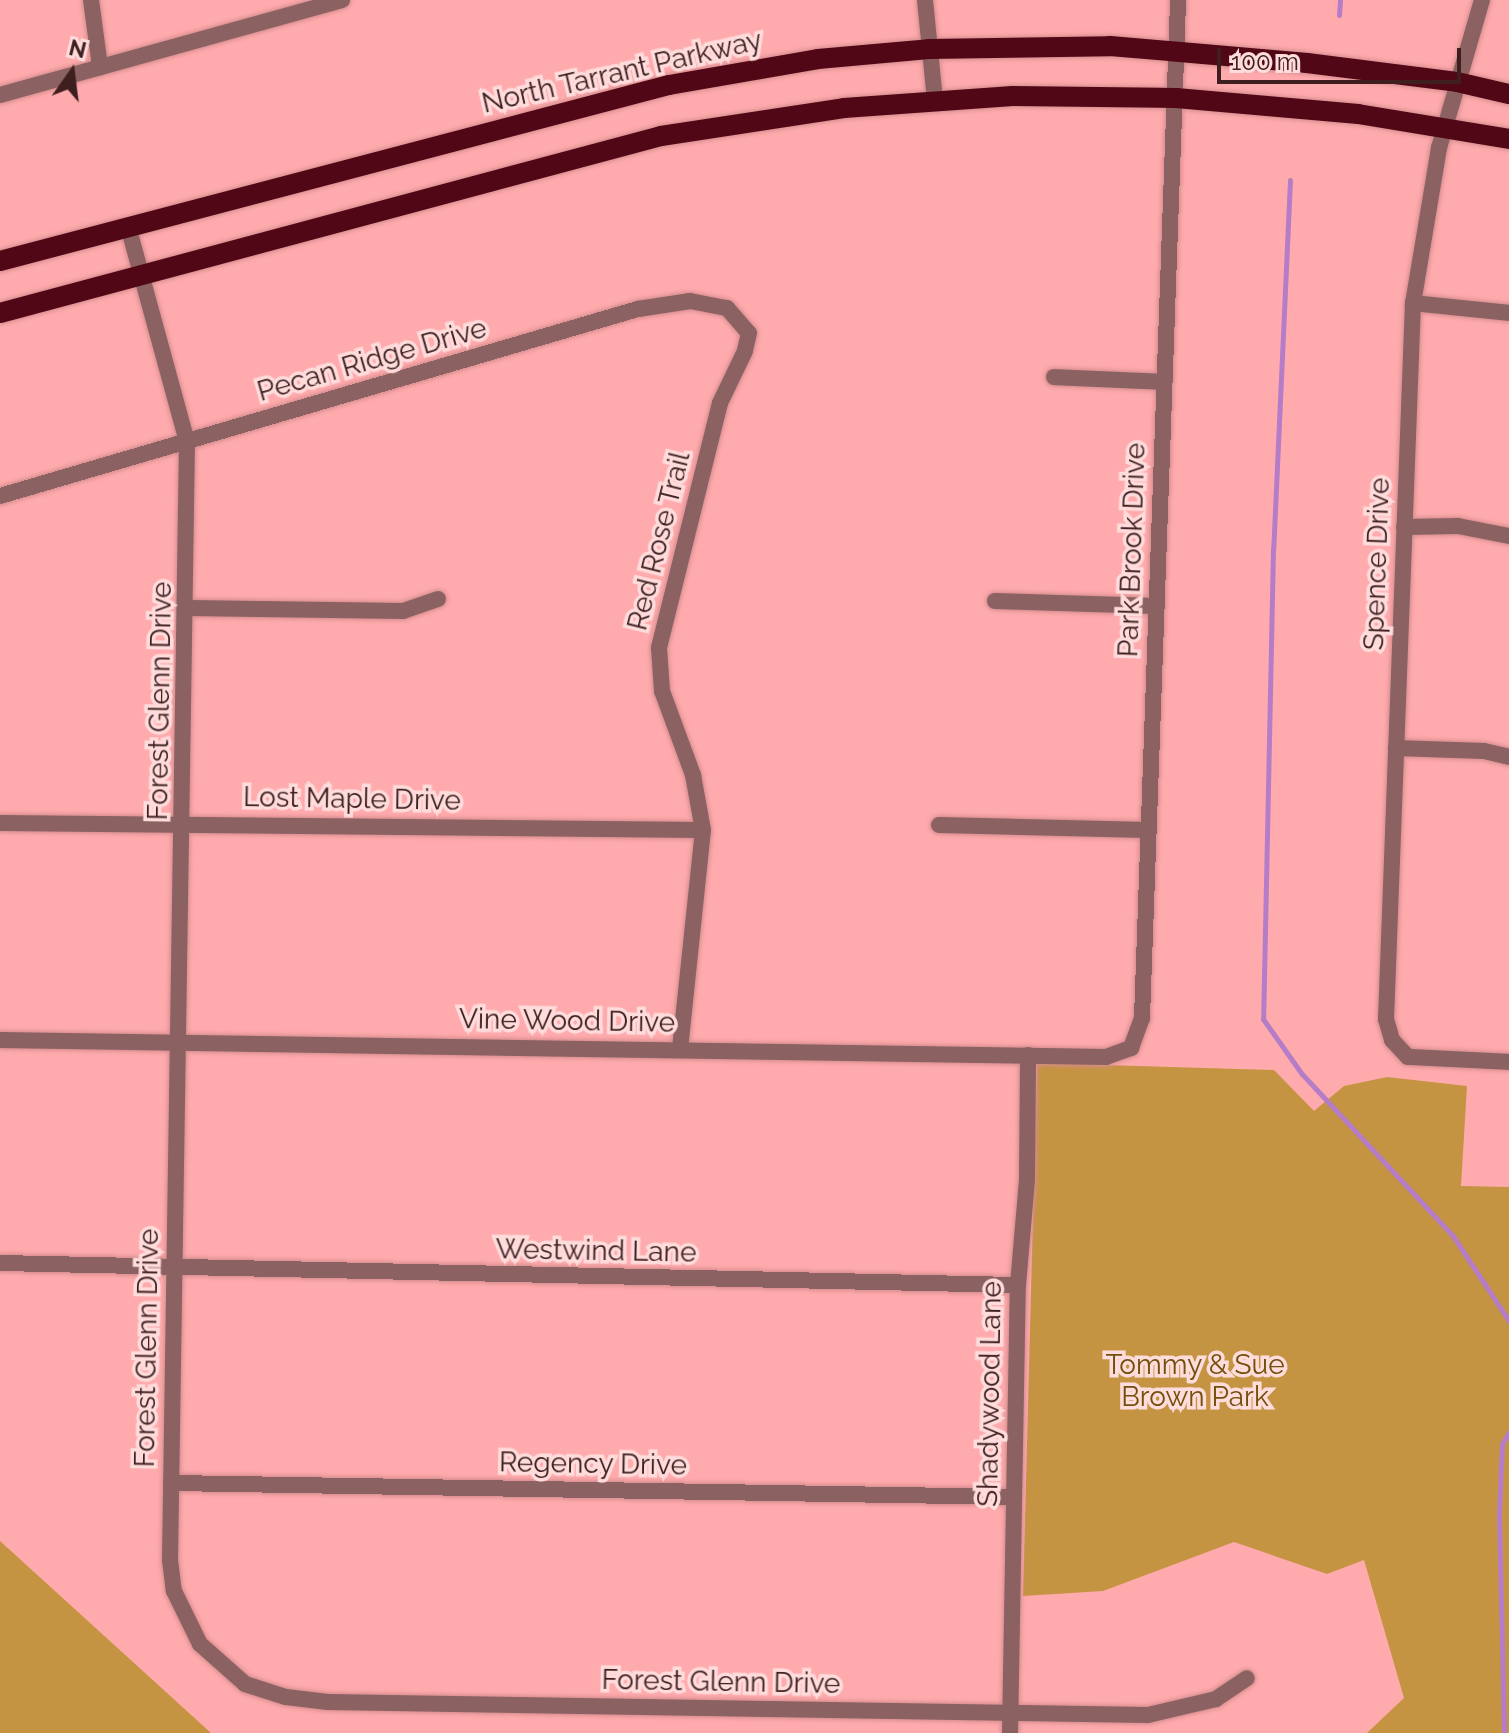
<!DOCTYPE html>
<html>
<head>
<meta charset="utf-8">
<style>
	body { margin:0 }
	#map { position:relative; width:1509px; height:1733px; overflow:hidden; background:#ffabad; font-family:Raleway,sans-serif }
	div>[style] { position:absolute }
	.green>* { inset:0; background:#c59442 }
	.stream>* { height:5px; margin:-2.5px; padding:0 2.5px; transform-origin:2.5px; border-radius:2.5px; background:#b57dc7 }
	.roads { filter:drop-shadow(0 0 2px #d58c8e) drop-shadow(0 0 2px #d58c8e) }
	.minor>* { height:16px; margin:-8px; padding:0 8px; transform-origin:8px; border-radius:8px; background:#8b6161 }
	.primary>* { height:20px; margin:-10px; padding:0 10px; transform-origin:10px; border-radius:10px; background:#510715 }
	span { translate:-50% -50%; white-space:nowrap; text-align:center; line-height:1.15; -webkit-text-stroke:7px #ffdcdc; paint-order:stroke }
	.street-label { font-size:28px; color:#3e1e1f }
	.park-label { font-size:28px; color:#73500a }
	.north { position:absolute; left:32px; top:32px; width:80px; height:80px; -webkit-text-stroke:6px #ffdcdc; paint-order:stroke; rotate:14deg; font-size:22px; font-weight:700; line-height:32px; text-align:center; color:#3e1e1f }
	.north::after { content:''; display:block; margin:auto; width:28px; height:36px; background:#3e1e1f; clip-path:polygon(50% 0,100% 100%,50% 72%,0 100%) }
	.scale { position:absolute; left:1217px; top:48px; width:244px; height:36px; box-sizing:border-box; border:4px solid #3e1e1f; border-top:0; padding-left:10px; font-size:24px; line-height:28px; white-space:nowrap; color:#3e1e1f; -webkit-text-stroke:6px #ffdcdc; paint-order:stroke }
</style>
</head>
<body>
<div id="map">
	<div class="green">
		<i style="clip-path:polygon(1037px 1063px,1274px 1070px,1314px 1111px,1344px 1086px,1387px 1077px,1467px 1086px,1461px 1186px,1509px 1187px,1509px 1733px,1367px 1733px,1404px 1698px,1364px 1560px,1327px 1574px,1234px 1542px,1103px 1591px,1023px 1596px)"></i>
		<i style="clip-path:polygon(0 1541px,211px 1733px,0 1733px)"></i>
	</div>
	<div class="stream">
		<i style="left:1339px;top:15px;width:15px;rotate:-86deg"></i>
		<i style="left:1290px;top:180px;width:369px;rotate:92.6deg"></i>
		<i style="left:1273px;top:549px;width:470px;rotate:91.2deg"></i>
		<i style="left:1263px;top:1019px;width:67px;rotate:54.7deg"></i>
		<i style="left:1302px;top:1074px;width:221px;rotate:47deg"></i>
		<i style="left:1453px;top:1236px;width:102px;rotate:56.6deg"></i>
		<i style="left:1504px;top:1733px;width:218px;rotate:-91.3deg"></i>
		<i style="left:1499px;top:1515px;width:71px;rotate:-87.6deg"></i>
		<i style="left:1502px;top:1444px;width:14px;rotate:-60deg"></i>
	</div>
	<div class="roads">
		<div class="minor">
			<i style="left:91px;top:0;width:68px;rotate:82.3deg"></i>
			<i style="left:925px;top:0;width:100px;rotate:84.3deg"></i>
			<i style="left:1482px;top:0;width:154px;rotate:106.2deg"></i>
			<i style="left:1439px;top:148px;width:157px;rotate:99.5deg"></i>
			<i style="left:1413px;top:303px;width:717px;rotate:92.16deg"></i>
			<i style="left:1386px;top:1019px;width:22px;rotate:74deg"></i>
			<i style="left:1392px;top:1040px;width:23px;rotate:47deg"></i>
			<i style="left:1408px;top:1057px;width:101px;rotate:2.8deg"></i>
			<i style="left:0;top:95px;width:355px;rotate:-15.5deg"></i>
			<i style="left:128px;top:226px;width:223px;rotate:74.7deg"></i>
			<i style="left:187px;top:441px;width:1119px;rotate:90.87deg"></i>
			<i style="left:170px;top:1560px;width:31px;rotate:83deg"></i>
			<i style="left:174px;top:1591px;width:59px;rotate:63.9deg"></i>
			<i style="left:200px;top:1644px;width:60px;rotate:41.6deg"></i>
			<i style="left:245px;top:1684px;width:43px;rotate:17.6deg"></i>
			<i style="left:286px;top:1697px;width:42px;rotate:6.8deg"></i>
			<i style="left:328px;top:1702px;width:820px;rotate:0.91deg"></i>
			<i style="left:1148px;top:1715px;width:70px;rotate:-13.2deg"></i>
			<i style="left:1216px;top:1699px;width:37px;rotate:-34deg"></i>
			<i style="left:1413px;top:303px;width:97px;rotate:5.9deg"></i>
			<i style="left:1054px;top:377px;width:110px;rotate:2.6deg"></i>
			<i style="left:0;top:496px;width:665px;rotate:-16.34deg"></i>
			<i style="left:638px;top:309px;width:53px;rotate:-8.7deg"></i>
			<i style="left:690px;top:301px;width:38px;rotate:11deg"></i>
			<i style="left:727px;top:308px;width:33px;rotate:49deg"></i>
			<i style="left:749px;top:333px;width:18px;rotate:103deg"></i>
			<i style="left:745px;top:351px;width:58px;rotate:115.7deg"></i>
			<i style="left:720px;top:403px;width:252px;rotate:104deg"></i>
			<i style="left:659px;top:648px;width:43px;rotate:86deg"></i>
			<i style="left:662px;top:691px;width:90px;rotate:69.7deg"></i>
			<i style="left:693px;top:775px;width:56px;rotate:79.7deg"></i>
			<i style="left:703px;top:830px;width:219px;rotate:96deg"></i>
			<i style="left:1404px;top:527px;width:54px;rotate:-1.1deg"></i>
			<i style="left:1458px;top:526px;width:52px;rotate:11.1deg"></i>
			<i style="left:995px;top:601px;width:161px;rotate:1.8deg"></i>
			<i style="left:188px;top:608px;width:215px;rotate:0.8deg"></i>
			<i style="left:403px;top:611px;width:37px;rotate:-19deg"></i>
			<i style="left:1396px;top:748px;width:88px;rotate:2deg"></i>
			<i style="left:1484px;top:751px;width:26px;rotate:13deg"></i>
			<i style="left:0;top:823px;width:703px;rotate:0.57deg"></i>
			<i style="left:939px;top:825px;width:209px;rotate:1.4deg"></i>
			<i style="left:0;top:1040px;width:1106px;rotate:0.88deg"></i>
			<i style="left:1106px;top:1057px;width:27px;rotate:-20deg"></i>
			<i style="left:1131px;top:1048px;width:32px;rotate:-70deg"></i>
			<i style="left:1142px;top:1018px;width:1019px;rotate:-87.97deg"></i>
			<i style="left:0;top:1263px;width:1018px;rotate:1.24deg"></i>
			<i style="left:171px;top:1483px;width:843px;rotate:0.95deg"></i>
			<i style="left:1010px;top:1733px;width:448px;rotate:-89deg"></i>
			<i style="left:1018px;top:1285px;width:106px;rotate:-85.1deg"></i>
			<i style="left:1027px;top:1179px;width:124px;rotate:-89.5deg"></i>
		</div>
		<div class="primary">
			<i style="left:0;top:261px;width:692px;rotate:-14.74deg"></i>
			<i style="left:669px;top:85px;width:151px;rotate:-9.9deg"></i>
			<i style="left:818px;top:59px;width:111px;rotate:-5.1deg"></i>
			<i style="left:929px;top:49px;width:181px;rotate:-0.9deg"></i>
			<i style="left:1110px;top:46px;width:198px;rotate:4.9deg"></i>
			<i style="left:1307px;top:63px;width:151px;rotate:7.2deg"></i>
			<i style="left:1457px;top:82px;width:53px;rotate:13deg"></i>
			<i style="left:0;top:313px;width:684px;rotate:-14.99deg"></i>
			<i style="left:661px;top:136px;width:185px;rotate:-8.7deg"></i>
			<i style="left:844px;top:108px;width:169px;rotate:-4.1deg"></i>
			<i style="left:1013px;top:96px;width:163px;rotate:0.7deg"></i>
			<i style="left:1176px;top:98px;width:183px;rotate:5deg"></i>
			<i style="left:1358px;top:114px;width:153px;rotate:9.4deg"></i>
		</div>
	</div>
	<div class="street-label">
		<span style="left:622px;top:72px;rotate:-13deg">North Tarrant Parkway</span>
		<span style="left:372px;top:360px;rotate:-16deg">Pecan Ridge Drive</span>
		<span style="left:659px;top:541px;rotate:-76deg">Red Rose Trail</span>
		<span style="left:1132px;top:550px;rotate:-88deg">Park Brook Drive</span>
		<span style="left:1377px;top:564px;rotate:-88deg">Spence Drive</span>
		<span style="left:160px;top:701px;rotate:-89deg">Forest Glenn Drive</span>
		<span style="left:352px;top:799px;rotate:1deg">Lost Maple Drive</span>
		<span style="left:567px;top:1021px;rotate:1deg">Vine Wood Drive</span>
		<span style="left:596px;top:1251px;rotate:1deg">Westwind Lane</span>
		<span style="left:147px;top:1348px;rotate:-89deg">Forest Glenn Drive</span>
		<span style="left:990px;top:1394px;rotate:-89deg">Shadywood Lane</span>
		<span style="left:593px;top:1464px;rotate:1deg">Regency Drive</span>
		<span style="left:721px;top:1682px;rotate:1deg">Forest Glenn Drive</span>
	</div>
	<div class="park-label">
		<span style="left:1195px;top:1381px">Tommy &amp; Sue<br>Brown Park</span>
	</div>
	<div class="north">N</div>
	<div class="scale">100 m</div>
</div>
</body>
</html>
